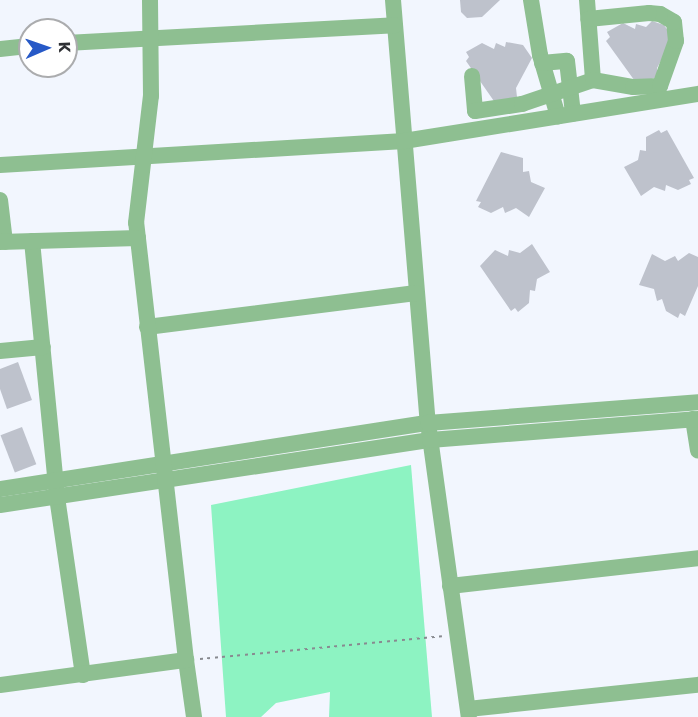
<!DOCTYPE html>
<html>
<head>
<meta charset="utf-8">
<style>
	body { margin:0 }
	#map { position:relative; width:698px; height:717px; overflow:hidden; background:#f2f6fe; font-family:Poppins,sans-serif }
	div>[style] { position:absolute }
	.green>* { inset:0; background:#8df3c2 }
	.building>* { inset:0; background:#bec2cc; transform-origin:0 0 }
	.path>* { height:2px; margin-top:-1px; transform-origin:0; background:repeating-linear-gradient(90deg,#888a90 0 3px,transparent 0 7.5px) }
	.minor>* { height:16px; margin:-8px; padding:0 8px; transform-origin:8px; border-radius:8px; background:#8ebf91 }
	span { translate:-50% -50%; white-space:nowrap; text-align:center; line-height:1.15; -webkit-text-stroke:5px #fff; paint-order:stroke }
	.north { position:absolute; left:18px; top:18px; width:60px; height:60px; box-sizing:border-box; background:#fff; border:2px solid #abacae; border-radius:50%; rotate:88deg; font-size:16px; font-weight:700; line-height:24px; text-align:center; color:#2e3034 }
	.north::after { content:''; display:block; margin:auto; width:21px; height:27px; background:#2759c7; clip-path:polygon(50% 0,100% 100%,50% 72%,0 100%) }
</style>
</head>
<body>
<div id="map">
	<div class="green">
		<i style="clip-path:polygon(411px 465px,432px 717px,329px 717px,330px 692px,276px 703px,261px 717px,226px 717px,211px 505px)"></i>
	</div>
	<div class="building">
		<i style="clip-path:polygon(460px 0,500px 0,482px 17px,467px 18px,461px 12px)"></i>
		<i style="clip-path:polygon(652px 21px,664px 25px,673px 38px,657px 68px,657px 77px,637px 84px,606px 41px,610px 37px,607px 32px,623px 23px,635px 29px,636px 24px,646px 27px)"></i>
		<i style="clip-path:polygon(506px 42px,523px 45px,532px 58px,516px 88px,517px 97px,496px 104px,466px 61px,469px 57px,466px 52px,482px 43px,494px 49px,496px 43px,505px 47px)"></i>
		<i style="clip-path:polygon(659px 130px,661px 133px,667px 130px,694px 178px,689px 180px,691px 184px,678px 190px,666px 185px,665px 191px,654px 187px,641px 196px,624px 167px,638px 160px,640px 150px,646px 151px,646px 137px)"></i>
		<i style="clip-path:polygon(501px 152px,523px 158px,523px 172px,529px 171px,531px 182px,545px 188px,529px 217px,516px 208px,505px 213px,503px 207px,491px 213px,478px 207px,481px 202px,476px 201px)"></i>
		<i style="clip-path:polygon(532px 244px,550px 272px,537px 279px,535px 291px,530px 290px,529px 303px,518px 312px,515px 308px,511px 311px,480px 266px,495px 250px,508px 256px,509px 250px,520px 253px)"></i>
		<i style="clip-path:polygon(689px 253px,698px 257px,698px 286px,685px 316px,680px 313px,678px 318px,666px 311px,662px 299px,657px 301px,654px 289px,639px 285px,652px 254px,665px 261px,675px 256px,678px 261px)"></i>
		<i style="clip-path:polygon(18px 362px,32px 400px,7px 409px,0 389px,0 369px)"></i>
		<i style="left:22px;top:427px;width:40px;height:23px;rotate:69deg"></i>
	</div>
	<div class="path">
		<i style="left:200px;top:659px;width:243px;rotate:-5.4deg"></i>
	</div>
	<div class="minor">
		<i style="left:393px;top:0;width:424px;rotate:85.3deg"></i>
		<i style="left:428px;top:423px;width:297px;rotate:82.1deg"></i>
		<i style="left:531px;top:0;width:56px;rotate:80.7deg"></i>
		<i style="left:540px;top:55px;width:64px;rotate:73.6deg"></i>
		<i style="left:587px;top:0;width:80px;rotate:85.7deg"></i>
		<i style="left:66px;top:43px;width:329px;rotate:-3.1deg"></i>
		<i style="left:0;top:49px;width:30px;rotate:-6deg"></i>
		<i style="left:542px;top:63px;width:25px;rotate:-5deg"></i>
		<i style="left:567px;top:61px;width:53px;rotate:83.5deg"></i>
		<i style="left:472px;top:76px;width:35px;rotate:85deg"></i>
		<i style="left:475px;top:111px;width:48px;rotate:-8.5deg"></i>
		<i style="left:522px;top:104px;width:75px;rotate:-18.7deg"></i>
		<i style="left:593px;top:80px;width:41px;rotate:9.9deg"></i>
		<i style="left:633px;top:87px;width:27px;rotate:-2deg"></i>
		<i style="left:660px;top:86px;width:48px;rotate:-70.4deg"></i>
		<i style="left:676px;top:41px;width:19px;rotate:-96deg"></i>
		<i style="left:674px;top:22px;width:16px;rotate:-150deg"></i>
		<i style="left:660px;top:14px;width:11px;rotate:-175deg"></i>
		<i style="left:649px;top:13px;width:61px;rotate:174.4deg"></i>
		<i style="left:0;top:165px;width:405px;rotate:-3.4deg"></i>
		<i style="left:404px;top:141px;width:298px;rotate:-9.1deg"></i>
		<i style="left:0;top:200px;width:42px;rotate:83.2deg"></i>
		<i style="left:32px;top:241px;width:257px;rotate:84.4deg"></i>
		<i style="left:57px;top:497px;width:180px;rotate:81.7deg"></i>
		<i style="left:0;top:242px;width:138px;rotate:-1.7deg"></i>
		<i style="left:147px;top:327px;width:271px;rotate:-7.2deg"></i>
		<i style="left:0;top:351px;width:43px;rotate:-5.3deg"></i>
		<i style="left:693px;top:419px;width:32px;rotate:81deg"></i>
		<i style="left:0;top:489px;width:433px;rotate:-8.8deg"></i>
		<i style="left:428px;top:423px;width:271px;rotate:-4.4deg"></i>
		<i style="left:0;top:505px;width:435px;rotate:-8.6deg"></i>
		<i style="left:430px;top:440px;width:269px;rotate:-4.5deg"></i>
		<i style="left:450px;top:586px;width:250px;rotate:-6.4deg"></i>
		<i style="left:186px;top:660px;width:58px;rotate:82deg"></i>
		<i style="left:0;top:685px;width:188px;rotate:-7.7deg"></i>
		<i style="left:186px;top:660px;width:440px;rotate:-96.5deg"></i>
		<i style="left:136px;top:223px;width:128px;rotate:-83.3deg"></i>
		<i style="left:151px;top:96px;width:96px;rotate:-90.6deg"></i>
		<i style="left:468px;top:709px;width:231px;rotate:-6deg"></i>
	</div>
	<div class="north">K</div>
</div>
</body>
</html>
